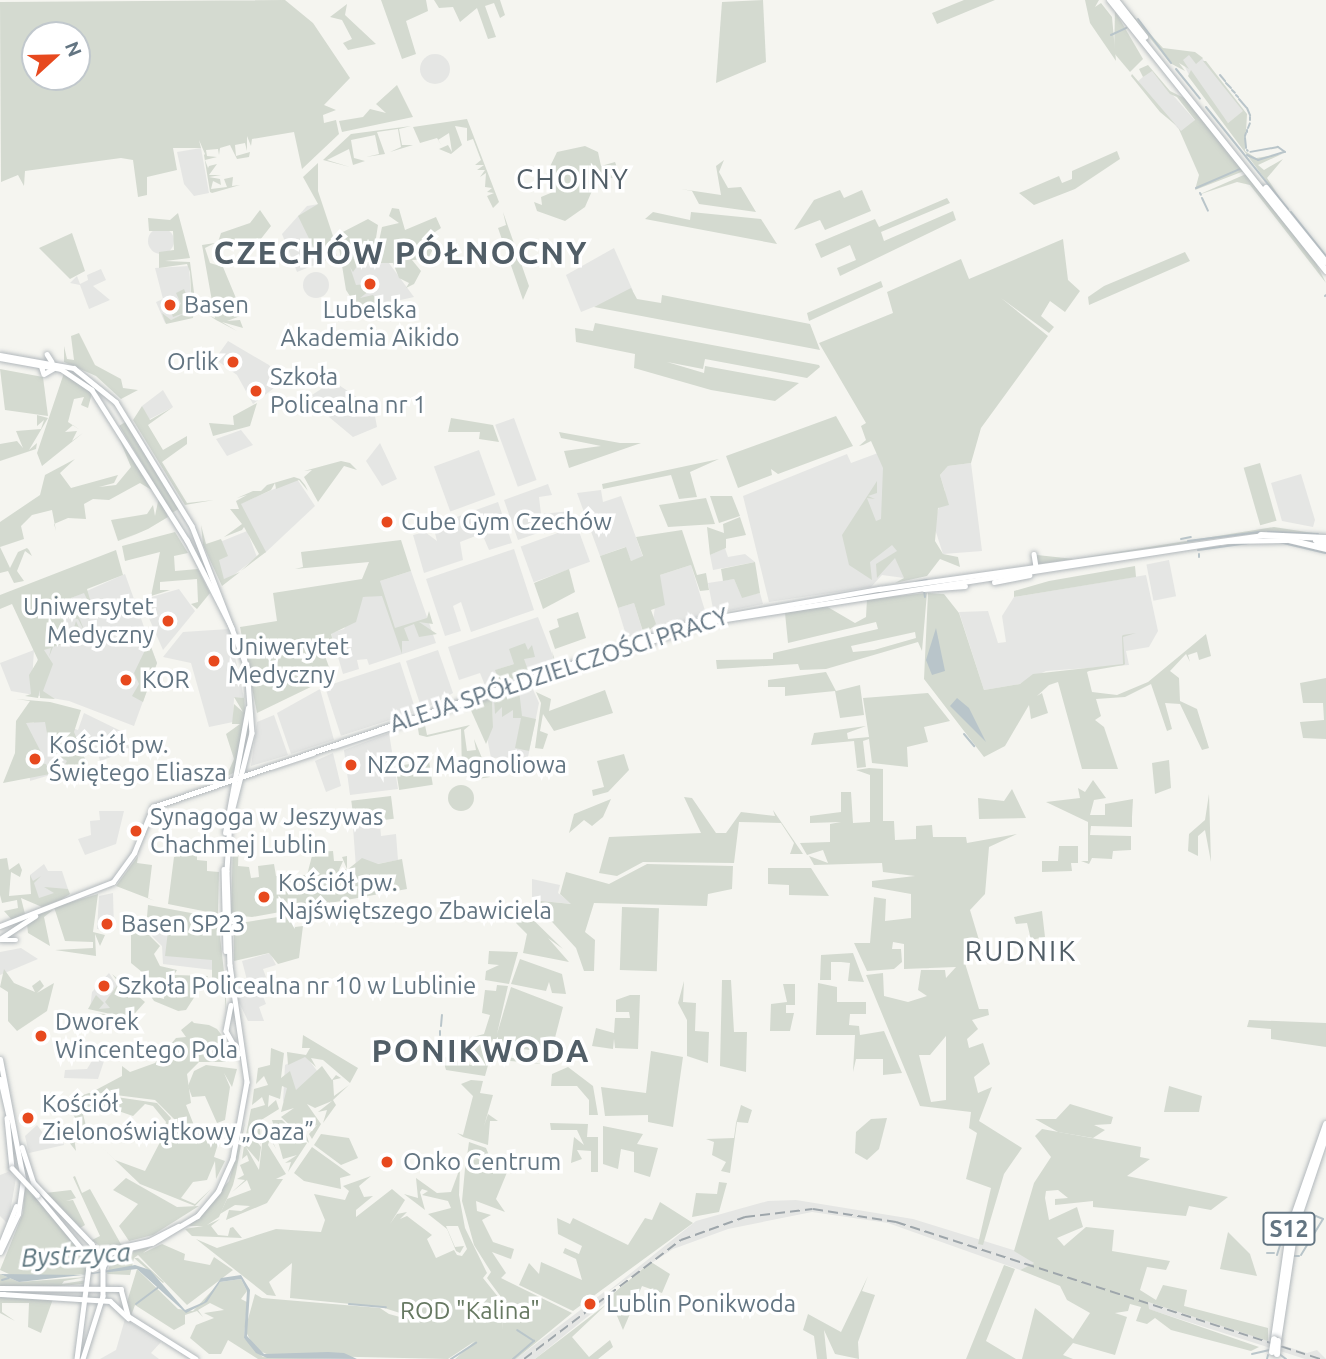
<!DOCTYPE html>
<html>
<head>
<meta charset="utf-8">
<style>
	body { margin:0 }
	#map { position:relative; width:1326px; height:1359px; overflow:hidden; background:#f5f5f0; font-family:Ubuntu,sans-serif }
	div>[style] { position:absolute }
	.built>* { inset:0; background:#e5e6e4; transform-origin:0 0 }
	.round { border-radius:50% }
	.green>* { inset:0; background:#d4dad0; transform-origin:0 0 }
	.water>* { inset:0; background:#b9c5ca }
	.stream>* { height:2px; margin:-1px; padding:0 1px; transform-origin:1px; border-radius:1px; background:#b9c5ca }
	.roads { filter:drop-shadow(0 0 2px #b2b8bc) drop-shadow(0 0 2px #b2b8bc) }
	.secondary>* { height:4.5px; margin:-2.25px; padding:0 2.25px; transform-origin:2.25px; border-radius:2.25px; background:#fff }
	.primary>* { height:5px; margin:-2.5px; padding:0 2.5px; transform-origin:2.5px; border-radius:2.5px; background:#fff }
	.highway>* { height:6px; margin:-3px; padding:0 3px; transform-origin:3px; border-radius:3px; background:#fff }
	.rail>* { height:2px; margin-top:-1px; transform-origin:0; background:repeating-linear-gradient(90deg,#9ea6ab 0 10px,transparent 0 15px) }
	.bridges { filter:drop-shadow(0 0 2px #b2b8bc) drop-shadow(0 0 2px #b2b8bc) }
	.secondary-bridge>* { height:4.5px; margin:-2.25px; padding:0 2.25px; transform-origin:2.25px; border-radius:2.25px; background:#fff }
	.highway-bridge>* { height:6px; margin:-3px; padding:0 3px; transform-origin:3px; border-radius:3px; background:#fff }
	.dots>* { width:19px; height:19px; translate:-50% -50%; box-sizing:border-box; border:4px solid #fff; border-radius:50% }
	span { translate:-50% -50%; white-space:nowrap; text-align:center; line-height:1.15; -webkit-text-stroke:7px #fff; paint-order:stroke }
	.shield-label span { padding:2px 5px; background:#fff; border:2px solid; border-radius:5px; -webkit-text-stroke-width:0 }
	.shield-label { font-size:23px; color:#637582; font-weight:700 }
	.poi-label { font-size:24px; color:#637582 }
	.left { translate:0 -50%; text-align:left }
	.right { translate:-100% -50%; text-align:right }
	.street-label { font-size:24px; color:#637582 }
	.park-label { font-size:24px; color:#677962 }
	.water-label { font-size:26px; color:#5f7780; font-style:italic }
	.quarter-label { font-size:28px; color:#515e67; letter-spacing:2px }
	.district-label { font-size:32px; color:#515e67; font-weight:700; letter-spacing:2px }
	.north { position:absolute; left:21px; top:21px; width:70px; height:70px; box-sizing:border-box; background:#fff; border:2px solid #c1c8cd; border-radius:50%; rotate:68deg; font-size:19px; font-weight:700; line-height:28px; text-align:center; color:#637582 }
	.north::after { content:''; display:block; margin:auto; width:24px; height:32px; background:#e7491e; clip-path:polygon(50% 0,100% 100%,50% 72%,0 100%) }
</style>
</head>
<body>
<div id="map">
	<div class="built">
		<i style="clip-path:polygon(1184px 53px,1202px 58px,1244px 111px,1228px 123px,1189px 75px,1180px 57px)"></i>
		<i class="round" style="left:420px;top:54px;width:30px;height:30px"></i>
		<i style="left:1151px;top:70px;width:67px;height:18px;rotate:49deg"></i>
		<i style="clip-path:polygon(201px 148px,209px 193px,194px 196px,184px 184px,177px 152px)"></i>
		<i style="clip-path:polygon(319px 204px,337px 256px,297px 272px,282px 234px,307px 206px)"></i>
		<i class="round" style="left:148px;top:228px;width:26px;height:26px"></i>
		<i style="clip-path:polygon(614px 248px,633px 291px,581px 312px,566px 275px)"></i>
		<i style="clip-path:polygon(380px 251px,414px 297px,360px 309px,345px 271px,351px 261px)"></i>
		<i style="clip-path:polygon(189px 266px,192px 310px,165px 323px,156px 302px,163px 299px,155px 268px)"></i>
		<i style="clip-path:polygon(101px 269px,106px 280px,93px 286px,110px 300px,89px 309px,80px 285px,70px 283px,77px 276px,80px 284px,88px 280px,87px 275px)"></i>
		<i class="round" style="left:303px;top:272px;width:26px;height:26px"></i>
		<i style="clip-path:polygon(228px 341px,269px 365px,282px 382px,253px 404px,237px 375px,215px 359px)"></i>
		<i style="clip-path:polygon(333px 381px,361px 400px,372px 399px,377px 427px,353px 437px,329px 417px,312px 395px)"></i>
		<i style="clip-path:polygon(163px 390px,173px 407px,148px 420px,142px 406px)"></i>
		<i style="left:514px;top:418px;width:66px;height:20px;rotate:70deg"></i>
		<i style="clip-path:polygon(241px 430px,253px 445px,227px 456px,216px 439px)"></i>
		<i style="clip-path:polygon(380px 443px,397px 479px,382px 486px,366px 461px)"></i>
		<i style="left:479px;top:450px;width:48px;height:48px;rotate:70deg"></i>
		<i style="clip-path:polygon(878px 453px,895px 494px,904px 578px,882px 575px,871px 587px,769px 602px,743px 496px,847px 454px,851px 463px)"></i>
		<i style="clip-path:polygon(971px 463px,982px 551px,943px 554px,933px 523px,945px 491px,940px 475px,948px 466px)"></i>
		<i style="clip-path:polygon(1301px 474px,1315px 520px,1313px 527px,1282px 521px,1271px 483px)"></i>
		<i style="clip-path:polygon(297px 479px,315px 506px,265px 553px,240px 504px)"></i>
		<i style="clip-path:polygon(548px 484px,552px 495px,539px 497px,541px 514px,572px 511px,575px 520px,518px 540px,504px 500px)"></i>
		<i style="clip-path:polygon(601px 490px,603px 502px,621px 496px,643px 557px,631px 561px,625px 547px,600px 556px,577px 493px)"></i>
		<i style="clip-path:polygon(498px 502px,512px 543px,489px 550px,483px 536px,473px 537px,460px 542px,463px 560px,424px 573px,413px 535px,425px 532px,437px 541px,434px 529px,443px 522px)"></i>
		<i style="left:577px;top:526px;width:38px;height:60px;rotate:70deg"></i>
		<i style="clip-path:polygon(247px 531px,257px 557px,225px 582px,210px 546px)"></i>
		<i style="clip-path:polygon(725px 548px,728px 557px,745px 554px,755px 562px,713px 570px,710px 555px)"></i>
		<i style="clip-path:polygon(514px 549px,534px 610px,471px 632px,461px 602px,453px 606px,461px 631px,445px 636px,426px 579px)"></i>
		<i style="left:1169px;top:560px;width:37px;height:23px;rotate:79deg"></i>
		<i style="clip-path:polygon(691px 565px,706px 614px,651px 633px,660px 575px)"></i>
		<i style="clip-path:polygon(411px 571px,436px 643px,369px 665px,367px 659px,357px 660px,359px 669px,343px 674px,331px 633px,344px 629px,363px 597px,381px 595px,380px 581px)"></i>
		<i style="clip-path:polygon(125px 574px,157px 663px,134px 726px,69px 701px,11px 691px,0 663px,34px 650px,32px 681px,40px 651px,57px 645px,55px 617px,71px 598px)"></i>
		<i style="clip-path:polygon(1146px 575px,1158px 631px,1149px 647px,1126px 651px,1129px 665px,1046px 671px,1020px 684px,984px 690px,959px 612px,988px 611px,998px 643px,1006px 642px,1002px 616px,1014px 597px)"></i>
		<i style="clip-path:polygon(734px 579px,742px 597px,760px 593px,763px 604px,714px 614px,708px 583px)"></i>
		<i style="clip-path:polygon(179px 589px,195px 611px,163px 650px,141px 600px)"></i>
		<i style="left:634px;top:603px;width:34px;height:17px;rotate:73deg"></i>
		<i style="clip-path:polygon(538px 617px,556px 664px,524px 675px,514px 664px,496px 670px,500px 683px,486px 688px,480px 673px,459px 680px,448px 647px)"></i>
		<i style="clip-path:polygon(229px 629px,244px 698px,234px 697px,233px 722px,209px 727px,191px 663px,163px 657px,183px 632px)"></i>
		<i style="clip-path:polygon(438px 650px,453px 693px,422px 710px,406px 661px)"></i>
		<i style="left:400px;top:662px;width:52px;height:79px;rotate:72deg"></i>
		<i style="clip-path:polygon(531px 685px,539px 703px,528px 757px,491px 758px,485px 727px,493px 726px,492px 699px)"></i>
		<i style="clip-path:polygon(320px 689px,334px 740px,291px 754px,277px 713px)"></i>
		<i style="clip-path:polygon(84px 713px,123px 732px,130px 750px,100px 761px,97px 751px,78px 742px,87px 764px,30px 781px,26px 723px,34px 723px,34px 715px,78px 730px)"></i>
		<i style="clip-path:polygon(274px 715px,288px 755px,251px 766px,257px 722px)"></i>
		<i style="clip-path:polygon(389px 733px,398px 789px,350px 795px,344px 750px)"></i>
		<i style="clip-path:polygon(333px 753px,341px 786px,326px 792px,315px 761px)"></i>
		<i style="clip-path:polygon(99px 811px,124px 811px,116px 844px,85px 855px,78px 839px,91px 835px,90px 821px,100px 820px)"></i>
		<i style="clip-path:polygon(380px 823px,381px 836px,396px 834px,398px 860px,356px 868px,353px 827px)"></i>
		<i style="clip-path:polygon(44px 864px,48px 871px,62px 871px,68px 889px,42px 902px,31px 892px,30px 875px)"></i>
		<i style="clip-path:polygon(532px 879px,560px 885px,558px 893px,572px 904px,532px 900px)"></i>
		<i style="clip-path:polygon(113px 893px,114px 930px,97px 929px,99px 896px)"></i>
		<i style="clip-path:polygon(154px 920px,212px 960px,213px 970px,163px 964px,162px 946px,152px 936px)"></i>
		<i style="clip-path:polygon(21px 948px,38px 959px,0 975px,0 952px)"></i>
		<i style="clip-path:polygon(270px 953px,276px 965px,263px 969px,266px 977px,257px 981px,266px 1004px,259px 1007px,264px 1021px,248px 1021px,237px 998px,236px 985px,247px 980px,242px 961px)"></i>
		<i style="clip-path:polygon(109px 973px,124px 996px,111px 1009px,90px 1009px,92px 992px)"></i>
		<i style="clip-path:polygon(98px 1051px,106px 1055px,98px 1079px,64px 1078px,65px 1070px,87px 1069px)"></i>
		<i style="clip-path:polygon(305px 1055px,318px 1072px,283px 1102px,285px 1065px)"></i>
		<i style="clip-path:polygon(37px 1125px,48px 1140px,62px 1138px,64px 1145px,29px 1153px,25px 1136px)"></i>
		<i style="clip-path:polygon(8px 1172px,16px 1178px,8px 1224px,0 1216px,0 1175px)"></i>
		<i style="clip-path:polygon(796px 1200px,913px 1219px,1020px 1252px,1034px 1263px,1020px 1270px,888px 1223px,812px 1212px,728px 1229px,673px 1249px,606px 1293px,696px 1221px,768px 1201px)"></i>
		<i style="clip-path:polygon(604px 1292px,607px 1301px,535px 1359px,516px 1359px)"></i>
		<i style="clip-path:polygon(1148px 1302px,1307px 1353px,1317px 1350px,1326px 1359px,1305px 1359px,1148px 1309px)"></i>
		<i style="clip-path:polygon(125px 1319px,161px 1342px,151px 1353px,159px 1359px,100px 1359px,116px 1350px)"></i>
	</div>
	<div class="green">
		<i style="clip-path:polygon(evenodd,285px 0,313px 23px,350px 78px,324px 105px,336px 110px,323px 115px,324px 123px,336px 120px,339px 134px,302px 169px,294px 132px,252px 139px,251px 146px,247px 136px,247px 151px,245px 143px,235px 145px,236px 156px,250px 152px,249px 157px,237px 159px,230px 145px,220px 148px,219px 155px,218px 149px,206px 150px,207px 156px,217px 157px,205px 160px,208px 168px,209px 166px,217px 164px,209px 175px,221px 175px,209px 177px,220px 179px,221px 185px,213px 181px,211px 189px,227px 187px,224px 179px,233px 177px,232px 186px,240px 185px,212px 193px,210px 192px,204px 155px,205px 154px,199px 140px,201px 148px,173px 148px,177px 170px,147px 177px,147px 195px,138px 197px,133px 160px,121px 158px,25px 171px,24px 186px,18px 175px,1px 182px,0 2px,285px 0,35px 35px,77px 35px,77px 77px,35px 77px,35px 35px)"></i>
		<i style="clip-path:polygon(381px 0,426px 0,428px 11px,406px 21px,416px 54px,402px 59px)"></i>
		<i style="clip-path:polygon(434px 0,500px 0,505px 15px,500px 18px,494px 3px,485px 6px,496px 37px,488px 39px,477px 8px,460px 22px,453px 7px,439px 8px)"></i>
		<i style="clip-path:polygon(763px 0,766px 62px,716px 83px,722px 2px)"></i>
		<i style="clip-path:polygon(964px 0,995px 0,937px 24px,932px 13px)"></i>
		<i style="clip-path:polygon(1085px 0,1099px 0,1095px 7px,1101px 3px,1112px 17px,1116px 61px,1090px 23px)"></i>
		<i style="clip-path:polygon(1119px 0,1163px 48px,1195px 52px,1203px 58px,1196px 64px,1189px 55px,1183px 60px,1189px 69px,1179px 63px,1185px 71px,1170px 63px)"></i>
		<i style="clip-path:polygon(347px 4px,345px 15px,376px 44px,348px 50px,343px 43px,352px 39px,342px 20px,330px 17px)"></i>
		<i style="clip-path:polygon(1115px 11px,1143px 59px,1130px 72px,1114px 53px)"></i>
		<i style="clip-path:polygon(1203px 61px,1206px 61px,1247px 114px,1245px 151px,1256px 158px,1282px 154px,1258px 165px,1264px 170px,1283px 159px,1267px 178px,1288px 210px,1188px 76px,1191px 70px,1228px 123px,1243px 111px)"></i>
		<i style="clip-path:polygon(1148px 65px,1170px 91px,1186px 99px,1244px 171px,1195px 190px,1199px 175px,1178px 127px,1160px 112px,1131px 76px,1132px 74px,1181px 131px,1195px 120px,1177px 97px,1170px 94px,1152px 71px,1143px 77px,1139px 69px)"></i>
		<i style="clip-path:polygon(397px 85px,413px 117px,342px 132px,339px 121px,363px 117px,370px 109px,386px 113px,376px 104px)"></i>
		<i style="clip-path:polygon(467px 119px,499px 202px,493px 208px,487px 196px,494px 193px,487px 192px,492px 188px,485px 187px,486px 173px,480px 177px,485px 170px,477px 170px,484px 165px,475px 165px,481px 160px,473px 139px,467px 141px,467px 128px,455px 126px,462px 145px,451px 154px,439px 149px,448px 145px,452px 152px,449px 133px,438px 140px,442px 146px,437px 138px,420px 143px,413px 127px)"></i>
		<i style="clip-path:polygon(411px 126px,399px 129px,402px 145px,413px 145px,390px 152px,401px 147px,398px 129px,377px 132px,385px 154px,366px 157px,379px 154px,375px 135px,351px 140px,354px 158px,365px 161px,353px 165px,349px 149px,327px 160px,350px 167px,323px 160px,351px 134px)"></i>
		<i style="clip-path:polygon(585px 146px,598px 152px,601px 166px,615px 162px,620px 175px,595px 184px,585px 207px,565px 221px,537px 211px,534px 202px,542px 205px,541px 197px,553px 192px,544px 179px,557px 152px)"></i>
		<i style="clip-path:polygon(1117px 151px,1120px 159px,1075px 189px,1034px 205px,1019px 193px,1059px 176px,1062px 183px,1072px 179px,1072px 171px)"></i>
		<i style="clip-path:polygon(724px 160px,719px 172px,728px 188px,741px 187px,756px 212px,699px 204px,692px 191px,681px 189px,721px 195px,716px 166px)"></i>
		<i style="clip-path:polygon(318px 163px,318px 191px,333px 236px,329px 245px,317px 246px,319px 259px,298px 216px,318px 204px,303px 177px)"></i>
		<i style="clip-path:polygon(1246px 174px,1315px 261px,1326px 283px,1250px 185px,1237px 182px,1198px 195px)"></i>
		<i style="clip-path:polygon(840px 190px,844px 198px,862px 190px,871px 211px,825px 230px,820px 220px,794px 230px,814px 200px)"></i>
		<i style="clip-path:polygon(947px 198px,950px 203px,881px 232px,884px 241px,953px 211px,956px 220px,840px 276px,837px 268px,856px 260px,850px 245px,821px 258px,815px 244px,875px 219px,879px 227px)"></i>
		<i style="clip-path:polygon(392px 208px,399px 209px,405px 230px,436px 217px,441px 228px,423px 240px,425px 249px,435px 245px,428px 259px,412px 260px,421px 271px,414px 284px,406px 288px,409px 283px,399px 278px,393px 263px,379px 263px,376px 255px,382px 227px,399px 223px,389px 216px)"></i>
		<i style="clip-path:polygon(260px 210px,271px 226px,250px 253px,240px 242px,218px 242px,221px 233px,250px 223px)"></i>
		<i style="clip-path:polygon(503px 212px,529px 286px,523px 300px,498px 228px,506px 225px)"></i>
		<i style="clip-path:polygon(653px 212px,690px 220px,691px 212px,761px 219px,777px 244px,645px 219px)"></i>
		<i style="clip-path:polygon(178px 213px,190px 258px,165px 261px,190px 262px,195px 300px,193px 318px,166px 324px,162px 313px,171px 320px,187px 312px,173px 317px,170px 309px,181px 304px,176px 293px,184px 289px,192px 310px,190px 272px,187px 264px,159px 268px,159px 252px,174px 250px,173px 231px,149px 231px,148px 218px,170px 220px)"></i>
		<i style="clip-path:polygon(368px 219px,378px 225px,374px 251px,349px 260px,373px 253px,372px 263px,360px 262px,353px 272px,350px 267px,356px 285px,366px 284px,369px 291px,360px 298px,373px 295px,380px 302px,359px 310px,346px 290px,337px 235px)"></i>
		<i style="clip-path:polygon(72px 233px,85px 271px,70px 279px,39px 248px)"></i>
		<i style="clip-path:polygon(1063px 239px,1068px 280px,1080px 291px,1065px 312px,1050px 301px,1041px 316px,1054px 327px,1049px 333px,1001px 298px,1048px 336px,981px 428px,971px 463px,948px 466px,940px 475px,949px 505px,938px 508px,935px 541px,943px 554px,958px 557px,960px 567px,940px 559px,927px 576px,895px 583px,904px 578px,895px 558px,877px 578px,876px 564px,897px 551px,892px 545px,870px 562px,872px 580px,849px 565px,842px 535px,877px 481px,877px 493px,868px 496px,875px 499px,867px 498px,876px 521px,881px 519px,883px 468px,871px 441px,863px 445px,859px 446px,866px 440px,861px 426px,866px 423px,819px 343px,893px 313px,887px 292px,961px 259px,969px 279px)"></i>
		<i style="clip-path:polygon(215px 243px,205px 248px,210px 263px,223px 267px,243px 315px,227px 321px,240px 320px,243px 328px,222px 322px,237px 331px,216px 320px,210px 316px,215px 318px,202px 245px)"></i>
		<i style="clip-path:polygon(1185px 252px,1190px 261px,1089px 305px,1088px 297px,1104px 286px)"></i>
		<i style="clip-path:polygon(881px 281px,883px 287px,809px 321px,807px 313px)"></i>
		<i style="clip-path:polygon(631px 288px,637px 299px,661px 303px,662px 295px,810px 324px,820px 350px,594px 307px)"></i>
		<i style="clip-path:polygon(595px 323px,819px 365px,820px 367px,807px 378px,705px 359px,703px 369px,667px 362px,704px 373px,705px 366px,799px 383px,775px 401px,711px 390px,634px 368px,635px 354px,576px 342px,575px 328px,593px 331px)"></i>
		<i style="clip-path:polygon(79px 333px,95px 365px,121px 379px,123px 388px,138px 390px,121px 399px,96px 376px,64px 362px,64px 346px,67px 359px,74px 360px,71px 336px)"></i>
		<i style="clip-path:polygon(0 369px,43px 377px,48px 416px,5px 410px)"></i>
		<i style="clip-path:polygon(64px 373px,92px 393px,88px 408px,81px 405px,84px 397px,74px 399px,68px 422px,80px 430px,73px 425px,65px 432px,77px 431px,72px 441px,83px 433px,42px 466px,37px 453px)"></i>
		<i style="clip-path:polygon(257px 403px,250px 426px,213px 436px,209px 423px,234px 425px,233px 416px)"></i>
		<i style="clip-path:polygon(142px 406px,150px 420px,173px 407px,148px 425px,163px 450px,187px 436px,187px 444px,162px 462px,187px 503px,214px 500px,185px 505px,133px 420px)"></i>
		<i style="clip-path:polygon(37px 415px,48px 418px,29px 450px,37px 443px,36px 449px,0 461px,0 444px,17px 441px,23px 448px,16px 431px,41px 429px,44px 420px,37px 426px)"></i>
		<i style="clip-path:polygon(836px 416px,853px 446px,778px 474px,771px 469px,772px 475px,738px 488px,726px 456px)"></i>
		<i style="clip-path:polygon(451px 418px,493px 425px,499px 442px,479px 439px,480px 432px,448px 432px)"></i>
		<i style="left:127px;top:421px;width:102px;height:9px;rotate:59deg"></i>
		<i style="clip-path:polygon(116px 431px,155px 492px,140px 483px,109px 500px,93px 499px,84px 504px,86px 519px,68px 518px,54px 524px,56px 531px,52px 510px,32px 515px,21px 526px,24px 539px,0 547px,10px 568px,18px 552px,27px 548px,29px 550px,32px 556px,25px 551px,17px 571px,24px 581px,14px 583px,8px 571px,0 573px,0 522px,40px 495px,45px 475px,75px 459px,60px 473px,71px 488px,118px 475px,114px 483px,99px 487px,116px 485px,131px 467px)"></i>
		<i style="clip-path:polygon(559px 432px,620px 443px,641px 443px,569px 468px,564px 451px,601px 446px,561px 438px)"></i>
		<i style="clip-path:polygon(719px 459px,690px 472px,697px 497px,679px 499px,671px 475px,603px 489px,602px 484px)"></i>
		<i style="clip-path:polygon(341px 461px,350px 463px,357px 470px,344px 466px,318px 502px,304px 477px,312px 470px,304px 471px)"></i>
		<i style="left:1260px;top:463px;width:60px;height:17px;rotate:74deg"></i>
		<i style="clip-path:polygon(294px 477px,300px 479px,305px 485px,308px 491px,299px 480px,276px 489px,275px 483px,271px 490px,241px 504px,266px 552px,241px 571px,259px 554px,244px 527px,242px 530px,224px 537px,242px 524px,230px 509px,239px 509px,236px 501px,247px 495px,237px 498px,253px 491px,261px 491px,267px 485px)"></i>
		<i style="clip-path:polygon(710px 496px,732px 496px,740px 516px,719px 523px)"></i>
		<i style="clip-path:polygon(159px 497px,168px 517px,148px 529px,118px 542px,136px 534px,118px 541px,111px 520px,147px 514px,153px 505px,155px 516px)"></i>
		<i style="clip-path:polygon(706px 498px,715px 524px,668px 527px,659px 505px)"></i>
		<i style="clip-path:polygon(740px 517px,746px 535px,726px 539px,726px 548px,710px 555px,707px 527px,724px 533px,723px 524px)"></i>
		<i style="clip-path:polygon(201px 525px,206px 544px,221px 539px,228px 556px,219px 560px,224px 579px,240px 572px,222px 586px,203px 545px)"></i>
		<i style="clip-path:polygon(1274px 527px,1326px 535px,1241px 534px,1167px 546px,1039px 564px,1037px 563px,1037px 555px,1074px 559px)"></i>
		<i style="clip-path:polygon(682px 530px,697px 575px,706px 573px,709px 590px,700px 591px,691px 565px,660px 575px,665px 605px,651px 610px,656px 624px,644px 635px,634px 603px,618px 608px,600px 556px,626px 547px,631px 561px,643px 556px,636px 537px)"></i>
		<i style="clip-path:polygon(175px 532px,188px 553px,174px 556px,175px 571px,198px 569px,210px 593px,197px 609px,191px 604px,198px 602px,197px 579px,160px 582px,160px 590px,170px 590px,151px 596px,160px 552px,125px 561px,122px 546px)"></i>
		<i style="clip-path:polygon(401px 540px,411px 571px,380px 581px,395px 628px,427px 618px,429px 611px,433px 624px,419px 622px,437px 634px,419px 637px,414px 624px,404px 628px,409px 641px,402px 641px,402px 654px,382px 596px,363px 597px,356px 622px,331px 634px,335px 647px,325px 656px,329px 667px,318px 674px,321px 682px,257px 713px,240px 627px,277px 621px,273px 593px,362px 579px,369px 562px,295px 569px,303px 567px,301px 552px)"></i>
		<i style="clip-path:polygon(116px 550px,123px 575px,87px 589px,94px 614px,84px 593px,71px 598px,85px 632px,78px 619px,57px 617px,65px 619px,59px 639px,79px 635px,72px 634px,76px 621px,83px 637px,53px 647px,49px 657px,51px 648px,44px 650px,53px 664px,43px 691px,55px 699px,40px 698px,40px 690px,38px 698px,25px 696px,31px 694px,29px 675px,38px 660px,12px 604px,0 609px,0 595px)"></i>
		<i style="clip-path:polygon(755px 562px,760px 593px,742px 598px,734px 579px,723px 581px,721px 569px)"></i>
		<i style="clip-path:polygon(1135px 566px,1136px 577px,1014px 597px,1014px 591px,1049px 581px)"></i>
		<i style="clip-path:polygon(569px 569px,575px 592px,543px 609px,534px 583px)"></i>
		<i style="clip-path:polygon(evenodd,927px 593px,922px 651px,918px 642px,826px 669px,800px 670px,798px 664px,717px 669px,716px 660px,773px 659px,773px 653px,878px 629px,876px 622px,788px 643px,785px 613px,826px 606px,855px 623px,866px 617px,867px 599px,927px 593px,915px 632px,916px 638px,874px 650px,853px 652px,851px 646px,915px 632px)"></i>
		<i style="clip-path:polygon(928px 593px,944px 594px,959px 613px,984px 690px,1020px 684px,1033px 674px,1123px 664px,1122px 636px,1123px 635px,1136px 633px,1123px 637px,1125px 664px,1124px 665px,1089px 671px,1087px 672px,1092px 692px,1117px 695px,1148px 682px,1206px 634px,1211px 656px,1199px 660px,1197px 652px,1188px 655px,1190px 662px,1186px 654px,1170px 671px,1179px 678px,1180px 701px,1197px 709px,1209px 748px,1202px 750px,1180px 704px,1165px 703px,1172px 729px,1167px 731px,1151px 684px,1125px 697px,1096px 699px,1101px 716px,1095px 720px,1104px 727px,1118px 769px,1082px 769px,1058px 682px,1049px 685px,1037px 696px,1042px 693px,1048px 713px,1031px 719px,1029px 705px,1005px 746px,984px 757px,924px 679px)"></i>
		<i style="clip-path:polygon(578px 612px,586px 638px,555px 649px,549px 631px,559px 627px,557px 619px)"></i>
		<i style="clip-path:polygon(149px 642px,157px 663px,143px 702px,132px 696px,139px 684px,134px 673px)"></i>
		<i style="clip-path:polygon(525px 643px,528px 650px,532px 645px,535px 657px,524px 659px,529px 673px,554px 661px,552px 651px,556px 664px,500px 683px,495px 670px,514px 664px,509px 649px)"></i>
		<i style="clip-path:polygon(826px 672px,836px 691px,860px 685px,864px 715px,840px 718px,835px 691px,785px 696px,785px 687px,768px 687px,768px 680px)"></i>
		<i style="clip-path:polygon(1326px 678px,1326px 739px,1303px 738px,1300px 722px,1324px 720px,1323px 703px,1303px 703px,1300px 683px)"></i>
		<i style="clip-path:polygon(244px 685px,246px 741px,235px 772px,226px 777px,234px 759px,226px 734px,240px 724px,232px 724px,234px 704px,243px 712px,234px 697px,245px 698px)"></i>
		<i style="clip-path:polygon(519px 690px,522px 716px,536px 719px,529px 751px,515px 748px,521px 718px,513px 718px,513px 710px,502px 717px,502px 707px,495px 714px,494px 698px)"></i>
		<i style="clip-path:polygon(536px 692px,551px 699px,549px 711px,605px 690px,613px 713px,554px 731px,543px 714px,540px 731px,548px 734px,543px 749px,535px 748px,541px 703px)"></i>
		<i style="clip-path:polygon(928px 693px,950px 721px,924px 727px,928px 742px,907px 747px,908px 767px,872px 763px,869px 739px,863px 741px,866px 767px,857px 768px,854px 741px,811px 745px,814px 733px,866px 726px,847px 733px,848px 739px,869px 737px,863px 698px)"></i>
		<i style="clip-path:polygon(492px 698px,493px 727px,486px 744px,469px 706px)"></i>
		<i style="clip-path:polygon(16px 699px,50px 702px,81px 710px,74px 732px,87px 764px,57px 771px,55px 765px,63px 768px,67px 761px,50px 750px,45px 722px,26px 723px,41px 752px,32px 762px,46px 764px,50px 774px,3px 783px,15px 753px,16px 721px,30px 701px)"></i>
		<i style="clip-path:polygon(424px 720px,427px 735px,470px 725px,464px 730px,467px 751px,476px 750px,474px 739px,490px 777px,478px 779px,486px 776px,483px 766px,462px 771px,461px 729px,427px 737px,419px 735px,417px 722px)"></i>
		<i style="clip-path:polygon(624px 754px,629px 770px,608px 792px,593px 796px,592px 790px,604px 787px,597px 761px)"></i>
		<i style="clip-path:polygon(1169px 760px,1171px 788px,1155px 794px,1152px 763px)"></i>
		<i style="left:429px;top:761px;width:24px;height:34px;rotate:81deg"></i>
		<i style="clip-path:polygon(evenodd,869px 768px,883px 769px,883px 821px,894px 821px,895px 840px,916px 839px,916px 826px,932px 825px,933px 837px,966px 837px,967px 843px,1017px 834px,989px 847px,985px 894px,970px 910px,979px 940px,964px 960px,979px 1009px,988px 1009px,989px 1015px,972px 1020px,978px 1029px,967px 1039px,969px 1048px,983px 1043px,990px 1064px,974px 1077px,978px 1093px,992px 1087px,979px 1121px,1022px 1148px,1004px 1174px,983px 1245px,978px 1244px,991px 1188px,966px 1179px,977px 1133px,969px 1128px,971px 1112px,920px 1106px,866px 975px,883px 973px,884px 996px,908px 1002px,927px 996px,918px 990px,921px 970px,945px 970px,946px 978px,956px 967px,904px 969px,904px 944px,893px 942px,892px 949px,901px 949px,902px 962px,894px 969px,867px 971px,854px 943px,870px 943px,874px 897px,886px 899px,885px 921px,911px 918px,911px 894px,872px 887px,872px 881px,915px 876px,883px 872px,882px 863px,814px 865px,809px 856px,828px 863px,823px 850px,807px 855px,800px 843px,830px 842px,830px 824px,841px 822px,810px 823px,810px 816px,841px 812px,841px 792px,851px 792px,853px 823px,870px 822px,870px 775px,856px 770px,869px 768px,946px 1036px,946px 1100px,931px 1102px,919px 1055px,930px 1055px,946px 1036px)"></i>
		<i style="clip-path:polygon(1093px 780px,1106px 798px,1094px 800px,1090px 815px,1105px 815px,1105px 804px,1133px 799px,1132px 817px,1132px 827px,1091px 826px,1090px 835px,1131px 836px,1131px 850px,1113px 851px,1112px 859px,1092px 858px,1089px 864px,1081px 861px,1088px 861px,1088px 822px,1046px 802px,1080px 798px,1078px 788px,1085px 792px)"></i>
		<i class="round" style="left:448px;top:785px;width:26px;height:26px"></i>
		<i style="clip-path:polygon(1012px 789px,1026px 818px,979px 819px,978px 798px,1004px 801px)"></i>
		<i style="clip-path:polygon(1209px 794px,1211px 862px,1205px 830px,1198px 836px,1198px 856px,1188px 851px,1189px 834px,1205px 820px)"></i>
		<i style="left:391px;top:796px;width:23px;height:40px;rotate:83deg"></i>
		<i style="clip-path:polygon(684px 797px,692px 798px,716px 833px,726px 833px,741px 812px,775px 816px,773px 810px,803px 854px,790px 854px,794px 843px,781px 823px,739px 822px,734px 863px,643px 862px,617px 876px,599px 873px,609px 837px,701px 833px)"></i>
		<i style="clip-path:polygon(611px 799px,603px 817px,592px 826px,584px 820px,569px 833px,574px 814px)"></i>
		<i style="clip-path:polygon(239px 840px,238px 866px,249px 867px,251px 878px,259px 877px,258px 866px,274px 864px,276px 876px,307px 875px,313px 852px,333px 851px,334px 861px,343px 861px,339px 870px,347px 869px,342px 857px,347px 856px,347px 870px,362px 858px,378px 864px,402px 859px,407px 889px,252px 917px,231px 915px,233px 841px)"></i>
		<i style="clip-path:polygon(1059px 846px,1078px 846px,1078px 863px,1071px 863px,1072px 871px,1042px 872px,1042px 861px,1058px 861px)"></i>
		<i style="clip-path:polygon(183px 853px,197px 853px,197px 860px,207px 861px,207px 871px,219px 872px,218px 914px,168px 904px,174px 857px)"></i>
		<i style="clip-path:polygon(138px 856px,137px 863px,152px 865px,148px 898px,155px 901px,116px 886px)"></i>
		<i style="clip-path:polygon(7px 858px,9px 870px,19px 863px,22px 870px,20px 877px,11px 872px,9px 896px,31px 894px,30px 875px,33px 881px,41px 876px,34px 883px,39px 898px,54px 893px,44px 887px,68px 889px,70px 894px,59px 901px,71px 896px,42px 907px,21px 898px,25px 914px,12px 920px,4px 911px,18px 908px,17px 900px,2px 903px,0 895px,0 859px)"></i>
		<i style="clip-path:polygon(647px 864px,733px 866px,732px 889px,708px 894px,707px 906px,594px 903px,585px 932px,595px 940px,594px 971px,584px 971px,576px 948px,532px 900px,571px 904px,560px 894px,566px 872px,609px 884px)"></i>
		<i style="clip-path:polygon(768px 868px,811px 868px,829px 896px,789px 895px,789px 885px,768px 884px)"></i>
		<i style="clip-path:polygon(98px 894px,93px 932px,105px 935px,100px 946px,95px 934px,96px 956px,55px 950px,93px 948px,93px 942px,65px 941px,54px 907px)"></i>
		<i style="clip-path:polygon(148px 905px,218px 918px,226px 990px,226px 999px,225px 1012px,225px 998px,212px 981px,212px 960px,165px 956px,168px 931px,157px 929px,155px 920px,152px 935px,146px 929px)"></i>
		<i style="clip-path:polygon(348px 906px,335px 909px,334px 917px,292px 916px,295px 927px,303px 926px,299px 958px,278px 964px,269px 953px,234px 961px,234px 924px)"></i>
		<i style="clip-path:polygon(519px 906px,563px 949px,548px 938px,569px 962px,523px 953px,527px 934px,516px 923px)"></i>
		<i style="left:622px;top:907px;width:37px;height:63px;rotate:2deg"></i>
		<i style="clip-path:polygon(53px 910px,44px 917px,50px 946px,28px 933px,27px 924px,22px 929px,23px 926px,42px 913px)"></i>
		<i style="clip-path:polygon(1042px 911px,1045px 937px,1031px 940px,1027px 923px,1016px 924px,1014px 917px)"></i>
		<i style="clip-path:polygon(141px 927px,160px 946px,154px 954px,160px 966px,177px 970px,174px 975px,208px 976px,186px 1010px,178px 1011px,183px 1013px,154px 1001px,150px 995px,164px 999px,164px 990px,131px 963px,131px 931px)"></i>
		<i style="clip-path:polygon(489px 951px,518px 952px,509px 984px,485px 980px,486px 971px,499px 965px,488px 964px)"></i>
		<i style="clip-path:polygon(853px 953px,864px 982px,848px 981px,850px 963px,841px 962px,831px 962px,831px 980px,820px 980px,821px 955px)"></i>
		<i style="clip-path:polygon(520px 959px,562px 974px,566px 994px,552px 993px,549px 982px,546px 991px,511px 984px)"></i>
		<i style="clip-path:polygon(4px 969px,14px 983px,35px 992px,32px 986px,40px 980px,44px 986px,37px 993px,54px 983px,47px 1011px,17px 1031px,8px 1021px,8px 992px,0 987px)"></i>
		<i style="clip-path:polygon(112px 974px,145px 1002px,128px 1021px,117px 1014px,118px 1023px,101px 1031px,94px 1015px,111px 1024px,113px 1017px,95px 1013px,115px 1015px,88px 1009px,96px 995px,104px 1003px,99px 1009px,110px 1008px,105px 1002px,119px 983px)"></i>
		<i style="clip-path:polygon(722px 980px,731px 980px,734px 1032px,747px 1032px,746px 1072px,720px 1066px)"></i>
		<i style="clip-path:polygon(684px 981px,683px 1002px,696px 1003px,695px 1031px,709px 1032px,708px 1063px,687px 1056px,687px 1020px,678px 1003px)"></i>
		<i style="clip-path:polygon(818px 983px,837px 987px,837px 1002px,866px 1002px,866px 1014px,850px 1014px,849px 1025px,859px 1026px,860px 1035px,884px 1031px,902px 1073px,883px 1075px,883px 1059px,856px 1059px,853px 1072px,855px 1035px,816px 1035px)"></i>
		<i style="clip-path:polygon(783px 984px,795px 984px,795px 1005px,786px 1005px,786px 1013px,794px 1013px,790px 1031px,770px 1031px,771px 1004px,787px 1002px)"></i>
		<i style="clip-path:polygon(497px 985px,508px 986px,497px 1034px,511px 987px,563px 1007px,551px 1053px,509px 1047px,508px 1057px,542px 1064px,490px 1059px,492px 1051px,485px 1076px,446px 1070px,442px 1056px,474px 1066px,473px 1037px,484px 1034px,490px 1015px,482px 1013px,485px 990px,496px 991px)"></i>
		<i style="clip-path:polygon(630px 995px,640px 995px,638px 1049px,615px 1048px,614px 1039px,613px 1049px,592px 1046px,596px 1028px,614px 1033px,615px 1018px,630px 1018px,629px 1012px,616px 1012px,616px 1000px)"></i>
		<i style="clip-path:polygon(1249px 1020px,1326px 1023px,1326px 1047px,1271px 1039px,1271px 1029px,1247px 1027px)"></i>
		<i style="clip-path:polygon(192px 1021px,194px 1023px,209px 1025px,217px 1029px,236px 1054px,225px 1062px,199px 1062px,187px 1074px,191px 1103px,186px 1105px,197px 1133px,184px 1129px,155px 1100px,92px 1092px,122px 1076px,122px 1066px,130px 1072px,155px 1063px,176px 1038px,186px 1037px,181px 1030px)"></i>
		<i style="clip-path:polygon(303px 1035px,358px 1068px,350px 1083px,323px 1060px,311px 1058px,316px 1067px,305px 1057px,288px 1065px,287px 1052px,306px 1055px,310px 1048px,302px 1048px)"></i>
		<i style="clip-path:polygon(271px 1048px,284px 1053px,281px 1078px,290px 1071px,296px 1090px,322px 1066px,332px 1080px,336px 1075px,341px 1078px,333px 1080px,334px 1096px,349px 1085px,333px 1100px,336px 1105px,323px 1123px,327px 1110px,318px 1112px,332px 1101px,315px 1108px,307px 1104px,321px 1124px,312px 1139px,309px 1134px,317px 1125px,305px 1130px,309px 1143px,281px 1117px,294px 1108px,281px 1112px,287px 1088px,282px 1086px,280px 1099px,269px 1095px,268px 1107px,276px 1100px,279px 1109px,250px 1127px,260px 1129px,261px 1144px,248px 1129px,261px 1147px,259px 1162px,246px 1147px,259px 1170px,263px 1136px,269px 1133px,276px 1149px,270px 1138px,268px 1145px,286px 1174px,276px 1179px,283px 1179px,267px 1203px,226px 1220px,229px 1210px,241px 1211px,250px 1206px,235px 1205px,220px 1214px,227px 1199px,251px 1190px,247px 1180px,232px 1192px,245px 1180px,237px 1179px,244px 1175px,240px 1165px,249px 1161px,247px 1155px,242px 1159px,244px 1146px,252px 1142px,245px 1140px,251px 1109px,265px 1105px,262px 1097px,252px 1105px,254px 1089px,268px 1085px,264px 1076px,256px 1084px,258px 1068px,270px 1065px)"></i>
		<i style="clip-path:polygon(651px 1051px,683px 1057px,673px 1127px,648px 1122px,648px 1115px,605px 1116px,601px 1087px,646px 1093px)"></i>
		<i style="clip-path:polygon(206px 1065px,237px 1069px,232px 1087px,224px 1073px,230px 1087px,225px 1120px,217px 1123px,205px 1096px,192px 1097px,188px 1086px,194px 1071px)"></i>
		<i style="clip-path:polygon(568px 1067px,593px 1086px,598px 1115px,589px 1115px,589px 1100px,577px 1086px,551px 1086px,552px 1074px)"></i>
		<i style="clip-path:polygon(471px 1080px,483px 1081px,480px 1093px,493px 1095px,484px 1126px,488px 1114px,498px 1121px,490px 1121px,488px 1145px,463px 1137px,457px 1133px,463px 1135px,473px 1096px,461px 1084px)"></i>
		<i style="clip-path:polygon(1169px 1086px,1202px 1096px,1199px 1112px,1164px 1112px)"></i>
		<i style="clip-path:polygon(89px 1093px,157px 1103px,171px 1118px,159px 1144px,166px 1122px,153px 1106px,145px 1104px,133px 1116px,95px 1103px,83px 1114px,87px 1130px,74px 1137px,76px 1151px,68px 1141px,77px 1121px,65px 1101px)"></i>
		<i style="clip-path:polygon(1070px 1104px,1113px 1117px,1111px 1124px,1094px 1125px,1105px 1130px,1093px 1138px,1058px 1132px,1035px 1119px,1056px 1119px)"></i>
		<i style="clip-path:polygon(741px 1105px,752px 1110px,748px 1123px,737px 1122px,730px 1173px,721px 1171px,726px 1162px,712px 1155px,714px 1142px,706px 1139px,734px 1138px,736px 1123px)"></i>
		<i style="clip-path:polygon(887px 1118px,879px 1149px,867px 1160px,855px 1153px,856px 1132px,871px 1119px)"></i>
		<i style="clip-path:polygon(272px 1120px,282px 1120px,307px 1143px,288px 1172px,291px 1162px,285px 1163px,297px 1155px,283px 1159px)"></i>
		<i style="clip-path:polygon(171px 1121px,186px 1133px,221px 1134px,214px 1157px,225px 1161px,216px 1179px,215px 1161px,207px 1180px,193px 1182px,181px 1198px,195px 1204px,211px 1189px,195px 1206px,140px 1184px,95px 1141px,115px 1160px,145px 1171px)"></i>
		<i style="clip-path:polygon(245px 1122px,236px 1173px,233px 1185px,219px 1217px,207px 1225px,220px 1219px,211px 1226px,218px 1235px,228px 1236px,230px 1228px,233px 1227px,242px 1238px,192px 1236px,185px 1229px,203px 1226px,189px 1226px,229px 1181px)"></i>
		<i style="clip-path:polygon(550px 1123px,588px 1124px,587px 1137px,598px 1137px,598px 1172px,591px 1172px,591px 1151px,577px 1150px,582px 1159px,571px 1163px,574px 1137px,584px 1145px,577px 1130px,551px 1130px)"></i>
		<i style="clip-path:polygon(603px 1126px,643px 1134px,637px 1144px,658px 1148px,650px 1177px,634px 1172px,634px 1152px,621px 1149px,618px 1169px,603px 1164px)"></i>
		<i style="clip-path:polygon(1042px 1129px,1141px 1147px,1140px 1157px,1150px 1159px,1127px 1176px,1228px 1197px,1211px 1210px,1189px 1206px,1186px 1216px,1093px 1207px,1093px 1201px,1055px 1205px,1055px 1199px,1068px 1198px,1058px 1190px,1046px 1191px,1045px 1198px,1049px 1220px,1077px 1207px,1083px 1227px,1057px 1238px,1064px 1246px,1086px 1227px,1114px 1230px,1112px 1251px,1170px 1261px,1166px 1270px,1147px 1267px,1140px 1290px,1156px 1300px,1163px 1285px,1187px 1290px,1184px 1306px,1268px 1328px,1268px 1341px,1148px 1302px,1149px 1309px,1259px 1347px,1251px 1351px,1171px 1330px,1155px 1318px,1147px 1324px,1136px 1321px,1141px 1307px,1130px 1304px,1128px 1311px,1115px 1313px,1127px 1317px,1115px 1355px,1073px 1343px,1063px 1355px,1073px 1359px,1022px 1359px,1035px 1308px,1073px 1339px,1090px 1313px,1067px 1300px,1060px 1286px,1020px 1270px,1034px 1263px,1014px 1251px,1034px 1183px,1051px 1157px,1035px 1136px)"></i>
		<i style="clip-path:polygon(321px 1134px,349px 1138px,358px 1158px,341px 1165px,314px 1145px)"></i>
		<i style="clip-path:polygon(469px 1142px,486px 1148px,493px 1165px,508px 1170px,496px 1199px,505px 1212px,476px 1201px,477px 1211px,491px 1215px,482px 1220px,493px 1242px,514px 1249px,511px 1259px,492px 1252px,506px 1273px,501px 1278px,572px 1313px,516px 1359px,455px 1359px,475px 1341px,448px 1359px,269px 1355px,255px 1349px,245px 1330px,255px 1294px,262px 1298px,380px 1308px,389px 1314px,400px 1317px,400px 1313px,381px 1307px,290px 1298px,292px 1263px,269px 1282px,276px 1296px,267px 1295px,196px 1239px,217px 1248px,276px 1229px,321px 1232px,325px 1220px,314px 1194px,345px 1200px,349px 1191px,343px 1186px,371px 1176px,359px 1186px,364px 1197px,373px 1196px,356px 1210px,356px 1217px,392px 1189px,405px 1200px,390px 1224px,397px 1214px,407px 1212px,400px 1219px,407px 1216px,432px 1235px,427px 1239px,436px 1258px,454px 1250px,457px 1255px,462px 1256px,467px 1249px,458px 1226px,446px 1226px,455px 1247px,464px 1246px,460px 1253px,456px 1251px,447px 1229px,428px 1214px,451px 1208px,448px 1201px,422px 1195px,428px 1191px,422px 1189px,420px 1192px,425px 1210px,404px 1194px,418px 1198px,416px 1178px,437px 1193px,451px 1192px,460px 1168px,459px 1195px,465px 1228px,487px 1273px,483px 1278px,503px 1303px,502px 1330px,504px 1301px,487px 1278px,491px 1272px,474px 1245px,462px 1201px,466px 1158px,477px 1160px,467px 1156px)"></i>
		<i style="clip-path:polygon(312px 1147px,351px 1175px,340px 1178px,341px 1189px,304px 1181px,294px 1173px)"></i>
		<i style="clip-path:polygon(73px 1177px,75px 1176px,82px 1193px,90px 1189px,122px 1246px,102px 1248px,92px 1240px,100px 1236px)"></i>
		<i style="clip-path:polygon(126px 1178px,177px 1207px,199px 1206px,153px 1235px,129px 1241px,119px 1226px,138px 1204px,113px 1190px)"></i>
		<i style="clip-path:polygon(719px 1182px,727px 1183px,719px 1212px,692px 1217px,696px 1193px,717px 1194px)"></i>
		<i style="clip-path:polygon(25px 1185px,86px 1257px,87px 1274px,20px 1279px,0 1270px,23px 1213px)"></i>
		<i style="clip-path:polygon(71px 1190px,76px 1198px,66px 1201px,73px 1200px,85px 1225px,80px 1228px,45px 1193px)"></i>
		<i style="clip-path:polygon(660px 1202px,693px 1223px,573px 1311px,519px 1285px,529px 1263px,539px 1274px,541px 1262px,582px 1280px,576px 1259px,563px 1253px,565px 1248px,579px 1254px,582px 1246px,558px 1234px,557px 1218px,570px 1224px,573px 1218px,628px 1245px,645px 1218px,652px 1220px)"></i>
		<i style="clip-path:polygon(1228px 1232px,1250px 1254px,1257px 1276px,1220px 1269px)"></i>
		<i style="clip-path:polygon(162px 1244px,185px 1254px,184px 1260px,210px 1265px,214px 1257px,233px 1270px,187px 1305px,138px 1255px,134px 1258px,138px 1258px,164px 1282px,163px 1283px,134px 1258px,130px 1275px,107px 1274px,113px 1255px,151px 1247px,143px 1253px)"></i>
		<i style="clip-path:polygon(651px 1262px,670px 1274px,662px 1293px,642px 1286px,623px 1330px,609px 1297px)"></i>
		<i style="clip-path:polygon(1004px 1265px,1015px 1269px,986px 1341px,1016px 1359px,966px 1359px)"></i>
		<i style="clip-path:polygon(137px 1269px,178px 1309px,193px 1311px,220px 1282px,241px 1279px,247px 1291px,241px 1299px,247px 1302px,244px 1338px,263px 1357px,351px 1359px,258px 1359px,228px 1340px,221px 1354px,209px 1354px,190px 1338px,196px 1325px,214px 1318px,204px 1313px,224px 1310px,210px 1303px,198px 1310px,203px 1317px,197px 1311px,185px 1315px,185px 1324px,174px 1330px,135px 1305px,131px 1316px,127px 1302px)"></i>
		<i style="clip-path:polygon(0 1274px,19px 1282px,87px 1277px,64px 1281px,62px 1284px,87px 1280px,83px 1284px,37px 1288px,0 1287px)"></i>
		<i style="clip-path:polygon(868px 1276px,862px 1291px,875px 1295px,858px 1342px,859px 1359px,835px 1354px,824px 1330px,827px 1359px,817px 1359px,814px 1336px,803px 1330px,808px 1314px,841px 1332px)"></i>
		<i style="clip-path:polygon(0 1295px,54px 1296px,41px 1333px,28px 1327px,29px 1303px,2px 1303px,2px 1312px,15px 1321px,0 1313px)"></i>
		<i style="clip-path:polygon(608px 1303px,572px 1337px,589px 1357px,610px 1340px,613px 1347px,598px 1359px,535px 1359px)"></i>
	</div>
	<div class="water">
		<i style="clip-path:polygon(936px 628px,945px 671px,932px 675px,926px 660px)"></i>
		<i style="clip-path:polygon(957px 698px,969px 708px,986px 742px,950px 706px)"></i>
		<i style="clip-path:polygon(135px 1265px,150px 1270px,185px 1310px,204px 1302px,221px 1278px,241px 1275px,250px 1290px,247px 1336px,264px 1354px,328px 1352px,344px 1353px,357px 1359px,267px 1358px,256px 1353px,244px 1338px,247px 1291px,241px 1279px,220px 1282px,207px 1302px,186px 1313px,137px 1269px,19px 1282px,0 1274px,81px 1275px)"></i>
	</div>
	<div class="stream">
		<i style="left:1138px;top:19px;width:55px;rotate:53.1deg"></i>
		<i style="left:1111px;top:35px;width:17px;rotate:-25deg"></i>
		<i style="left:1176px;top:69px;width:38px;rotate:51deg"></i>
		<i style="left:1220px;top:75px;width:8px;rotate:50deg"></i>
		<i style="left:1226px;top:83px;width:7px;rotate:45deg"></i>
		<i style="left:1232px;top:90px;width:4px;rotate:45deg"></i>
		<i style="left:1236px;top:95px;width:3px;rotate:45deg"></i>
		<i style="left:1239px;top:99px;width:11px;rotate:49deg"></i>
		<i style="left:1206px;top:107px;width:131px;rotate:51.2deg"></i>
		<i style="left:1247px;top:108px;width:8px;rotate:67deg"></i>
		<i style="left:1250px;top:120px;width:3px;rotate:-90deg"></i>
		<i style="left:1248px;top:128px;width:5px;rotate:-68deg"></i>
		<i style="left:1247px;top:132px;width:2px;rotate:-90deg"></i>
		<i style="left:1245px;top:136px;width:3px;rotate:-72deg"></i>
		<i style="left:1245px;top:138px;width:10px;rotate:84deg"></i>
		<i style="left:1247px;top:150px;width:1px;rotate:45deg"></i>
		<i style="left:1247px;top:155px;width:12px;rotate:24deg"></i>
		<i style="left:1258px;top:160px;width:28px;rotate:-17deg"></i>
		<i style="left:1285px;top:152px;width:9px;rotate:-144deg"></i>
		<i style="left:1278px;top:147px;width:28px;rotate:170deg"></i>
		<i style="left:1196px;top:188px;width:48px;rotate:-23.4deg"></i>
		<i style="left:1200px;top:193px;width:2px;rotate:63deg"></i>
		<i style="left:1202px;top:198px;width:14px;rotate:65deg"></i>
		<i style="left:1291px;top:212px;width:56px;rotate:51.5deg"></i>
		<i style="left:1325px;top:296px;width:1px;rotate:-45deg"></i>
		<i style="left:1268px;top:532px;width:50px;rotate:2.3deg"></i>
		<i style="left:1181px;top:539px;width:10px;rotate:-11deg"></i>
		<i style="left:1188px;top:541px;width:72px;rotate:-7.2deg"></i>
		<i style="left:1279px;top:542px;width:48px;rotate:13.2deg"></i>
		<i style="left:1198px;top:550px;width:51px;rotate:-7.8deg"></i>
		<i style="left:1199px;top:554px;width:3px;rotate:90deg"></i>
		<i style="left:916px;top:582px;width:11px;rotate:-10deg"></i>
		<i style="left:924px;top:591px;width:6px;rotate:81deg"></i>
		<i style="left:964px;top:734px;width:16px;rotate:50deg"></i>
		<i style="left:441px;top:1026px;width:11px;rotate:-85deg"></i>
		<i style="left:440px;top:1035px;width:4px;rotate:-90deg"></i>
		<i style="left:1298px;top:1242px;width:20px;rotate:-84deg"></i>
		<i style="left:1267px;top:1253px;width:7px"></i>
		<i style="left:1277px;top:1255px;width:41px;rotate:-72.9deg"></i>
		<i style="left:1301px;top:1255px;width:42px;rotate:-58.6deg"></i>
		<i style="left:1323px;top:1219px;width:8px;rotate:-157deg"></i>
		<i style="left:1316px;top:1216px;width:18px;rotate:146deg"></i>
		<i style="left:1294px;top:1256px;width:5px"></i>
		<i style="left:2px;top:1280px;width:7px;rotate:-16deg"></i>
		<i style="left:136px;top:1304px;width:30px;rotate:-37deg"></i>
		<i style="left:349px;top:1304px;width:37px;rotate:5deg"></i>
		<i style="left:1278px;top:1353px;width:10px;rotate:37deg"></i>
		<i style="left:1252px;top:1354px;width:18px;rotate:-13deg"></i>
		<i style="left:451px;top:1359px;width:30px;rotate:-33deg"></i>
		<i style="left:513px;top:1359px;width:28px;rotate:-41deg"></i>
		<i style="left:534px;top:1341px;width:20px;rotate:-147deg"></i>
		<i style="left:1267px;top:1359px;width:4px;rotate:-76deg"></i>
	</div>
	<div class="roads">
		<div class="secondary">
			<i style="left:47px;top:354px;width:9px;rotate:58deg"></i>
			<i style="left:0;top:355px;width:75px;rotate:10deg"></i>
			<i style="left:74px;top:368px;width:54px;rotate:39deg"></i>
			<i style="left:116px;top:402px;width:145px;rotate:58.5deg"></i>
			<i style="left:192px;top:526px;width:151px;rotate:68.7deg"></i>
			<i style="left:247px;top:667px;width:66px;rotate:85.7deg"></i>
			<i style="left:252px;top:733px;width:90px;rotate:104.2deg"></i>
			<i style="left:230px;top:820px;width:51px;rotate:93.4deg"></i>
			<i style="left:227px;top:871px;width:94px;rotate:88.2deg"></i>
			<i style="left:230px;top:965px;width:118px;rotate:81.7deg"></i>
			<i style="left:247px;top:1082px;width:78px;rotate:100.3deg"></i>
			<i style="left:233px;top:1159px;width:35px;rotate:114deg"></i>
			<i style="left:219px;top:1191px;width:33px;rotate:130deg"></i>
			<i style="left:198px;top:1216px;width:52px;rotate:149deg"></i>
			<i style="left:153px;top:1243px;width:43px;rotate:166.6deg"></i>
			<i style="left:111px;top:1253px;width:17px;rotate:118deg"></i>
			<i style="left:0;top:358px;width:62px;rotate:10.2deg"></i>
			<i style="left:61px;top:369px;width:37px;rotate:34deg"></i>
			<i style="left:92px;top:390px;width:178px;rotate:57.7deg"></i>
			<i style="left:187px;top:540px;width:99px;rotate:62.9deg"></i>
			<i style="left:41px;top:365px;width:9px;rotate:72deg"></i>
			<i style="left:44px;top:374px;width:12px;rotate:-31deg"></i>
			<i style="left:1315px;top:540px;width:11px;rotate:10deg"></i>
			<i style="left:1316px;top:544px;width:10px;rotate:11deg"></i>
			<i style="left:1034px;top:554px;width:12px;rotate:81deg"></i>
			<i style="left:994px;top:582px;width:36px;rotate:-11deg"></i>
			<i style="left:924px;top:589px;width:41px;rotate:-4.2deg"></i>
			<i style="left:334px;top:746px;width:399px;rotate:-18.3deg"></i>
			<i style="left:713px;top:621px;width:520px;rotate:-8.85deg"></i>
			<i style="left:1227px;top:541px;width:59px;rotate:-1deg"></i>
			<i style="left:271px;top:767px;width:44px;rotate:-18.4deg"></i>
			<i style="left:225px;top:833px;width:127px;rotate:-79.6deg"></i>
			<i style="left:224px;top:869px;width:82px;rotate:88.6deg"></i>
			<i style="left:0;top:926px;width:121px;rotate:-21.3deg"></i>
			<i style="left:113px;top:882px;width:36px;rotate:-54deg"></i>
			<i style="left:134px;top:853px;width:50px;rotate:-67.6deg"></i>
			<i style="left:153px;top:807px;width:575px;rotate:-18.88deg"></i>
			<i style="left:697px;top:621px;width:185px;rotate:-10deg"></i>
			<i style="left:879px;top:589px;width:386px;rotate:-8deg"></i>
			<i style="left:0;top:939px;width:42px;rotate:-33.3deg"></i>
			<i style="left:1px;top:940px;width:15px"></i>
			<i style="left:231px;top:1005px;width:26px;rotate:101deg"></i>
			<i style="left:226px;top:1031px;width:26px;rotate:61deg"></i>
			<i style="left:7px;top:1118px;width:50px;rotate:84.3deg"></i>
			<i style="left:22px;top:1147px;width:38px;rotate:72deg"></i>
			<i style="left:34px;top:1183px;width:84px;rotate:46.4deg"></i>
			<i style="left:92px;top:1244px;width:26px;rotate:65deg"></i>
			<i style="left:103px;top:1268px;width:28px;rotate:90deg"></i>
			<i style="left:103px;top:1296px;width:66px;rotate:107.6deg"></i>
			<i style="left:37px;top:1195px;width:83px;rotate:50.4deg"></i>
			<i style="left:90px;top:1259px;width:101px;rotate:97.4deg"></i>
			<i style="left:92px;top:1269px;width:22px;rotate:-56deg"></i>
			<i style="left:104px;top:1251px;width:46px;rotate:-12.5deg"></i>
			<i style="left:149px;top:1241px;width:33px;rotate:-27deg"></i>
			<i style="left:0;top:1288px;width:121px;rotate:0.5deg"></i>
			<i style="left:121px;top:1289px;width:28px;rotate:75deg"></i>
			<i style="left:128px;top:1316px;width:80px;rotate:32.3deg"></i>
			<i style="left:1px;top:1294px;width:109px;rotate:3.7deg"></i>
			<i style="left:110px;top:1301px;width:25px;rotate:43deg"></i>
		</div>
		<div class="primary">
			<i style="left:0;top:1059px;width:122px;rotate:79.1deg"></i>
			<i style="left:23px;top:1179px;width:35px;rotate:98deg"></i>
			<i style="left:18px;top:1214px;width:42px;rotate:115.3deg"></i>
			<i style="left:0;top:1079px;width:39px;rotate:77deg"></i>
			<i style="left:0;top:1246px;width:43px;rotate:-68.2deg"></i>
			<i style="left:0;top:1294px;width:4px"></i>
		</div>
		<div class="highway">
			<i style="left:1110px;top:0;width:347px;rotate:51.4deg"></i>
			<i style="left:1116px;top:0;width:47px;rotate:51.9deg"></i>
			<i style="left:1266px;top:188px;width:95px;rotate:51deg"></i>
			<i style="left:1261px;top:535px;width:65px;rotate:2.6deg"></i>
			<i style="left:1285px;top:539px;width:42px;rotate:13.7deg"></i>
			<i style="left:1274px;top:1339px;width:113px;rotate:-81.9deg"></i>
			<i style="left:1290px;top:1227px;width:109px;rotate:-70.7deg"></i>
			<i style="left:1278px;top:1341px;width:114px;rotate:-81.4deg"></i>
			<i style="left:1295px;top:1228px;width:97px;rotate:-71.4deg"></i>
		</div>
	</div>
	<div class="rail">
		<i style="left:524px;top:1359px;width:197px;rotate:-37.2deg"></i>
		<i style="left:681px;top:1240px;width:68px;rotate:-19.8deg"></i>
		<i style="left:745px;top:1217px;width:68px;rotate:-6.7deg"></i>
		<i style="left:813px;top:1209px;width:84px;rotate:8.9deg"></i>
		<i style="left:896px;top:1222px;width:447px;rotate:17.9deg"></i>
	</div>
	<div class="bridges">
		<div class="secondary-bridge">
			<i style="left:12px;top:1168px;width:37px;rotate:47deg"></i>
		</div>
		<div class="highway-bridge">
			<i style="left:1272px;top:1352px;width:13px;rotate:-81deg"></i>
			<i style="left:1277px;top:1354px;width:13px;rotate:-86deg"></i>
		</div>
	</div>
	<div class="dots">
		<i style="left:370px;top:284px;background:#e7491e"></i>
		<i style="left:170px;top:305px;background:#e7491e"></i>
		<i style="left:233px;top:362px;background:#e7491e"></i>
		<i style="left:256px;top:391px;background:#e7491e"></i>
		<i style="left:387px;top:522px;background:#e7491e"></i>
		<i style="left:168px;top:621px;background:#e7491e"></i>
		<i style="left:214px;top:661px;background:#e7491e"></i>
		<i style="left:126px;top:680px;background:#e7491e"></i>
		<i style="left:35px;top:759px;background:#e7491e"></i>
		<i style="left:351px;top:765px;background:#e7491e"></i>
		<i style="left:136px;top:831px;background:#e7491e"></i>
		<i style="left:264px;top:897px;background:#e7491e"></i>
		<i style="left:107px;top:924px;background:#e7491e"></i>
		<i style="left:104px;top:986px;background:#e7491e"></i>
		<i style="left:41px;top:1036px;background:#e7491e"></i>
		<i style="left:28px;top:1118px;background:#e7491e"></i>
		<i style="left:387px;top:1162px;background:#e7491e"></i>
		<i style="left:590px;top:1304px;background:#e7491e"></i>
	</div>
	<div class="shield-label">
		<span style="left:1289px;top:1229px">S12</span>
	</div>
	<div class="poi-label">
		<span class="left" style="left:184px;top:305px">Basen</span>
		<span style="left:370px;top:324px">Lubelska<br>Akademia Aikido</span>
		<span class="right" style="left:219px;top:362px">Orlik</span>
		<span class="left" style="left:270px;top:391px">Szkoła<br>Policealna nr 1</span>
		<span class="left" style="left:401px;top:522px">Cube Gym Czechów</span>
		<span class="right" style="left:154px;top:621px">Uniwersytet<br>Medyczny</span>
		<span class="left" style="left:228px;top:661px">Uniwerytet<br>Medyczny</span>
		<span class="left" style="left:142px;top:680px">KOR</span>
		<span class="left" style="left:49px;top:759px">Kościół pw.<br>Świętego Eliasza</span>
		<span class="left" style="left:367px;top:765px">NZOZ Magnoliowa</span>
		<span class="left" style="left:150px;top:831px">Synagoga w Jeszywas<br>Chachmej Lublin</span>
		<span class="left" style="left:278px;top:897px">Kościół pw.<br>Najświętszego Zbawiciela</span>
		<span class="left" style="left:121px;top:924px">Basen SP23</span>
		<span class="left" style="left:118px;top:986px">Szkoła Policealna nr 10 w Lublinie</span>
		<span class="left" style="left:55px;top:1036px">Dworek<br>Wincentego Pola</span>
		<span class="left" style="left:42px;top:1118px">Kościół<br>Zielonoświątkowy „Oaza”</span>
		<span class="left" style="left:403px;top:1162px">Onko Centrum</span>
		<span class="left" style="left:606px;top:1304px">Lublin Ponikwoda</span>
	</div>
	<div class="street-label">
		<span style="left:559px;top:670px;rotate:-18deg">ALEJA SPÓŁDZIELCZOŚCI PRACY</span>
	</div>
	<div class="park-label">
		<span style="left:470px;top:1311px">ROD "Kalina"</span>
	</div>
	<div class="water-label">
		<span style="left:76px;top:1255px;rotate:-3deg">Bystrzyca</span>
	</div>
	<div class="quarter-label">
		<span style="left:573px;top:179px">CHOINY</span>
		<span style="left:1021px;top:951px">RUDNIK</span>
	</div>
	<div class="district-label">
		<span style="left:401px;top:252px">CZECHÓW PÓŁNOCNY</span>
		<span style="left:481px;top:1050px">PONIKWODA</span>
	</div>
	<div class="north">N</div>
</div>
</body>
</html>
